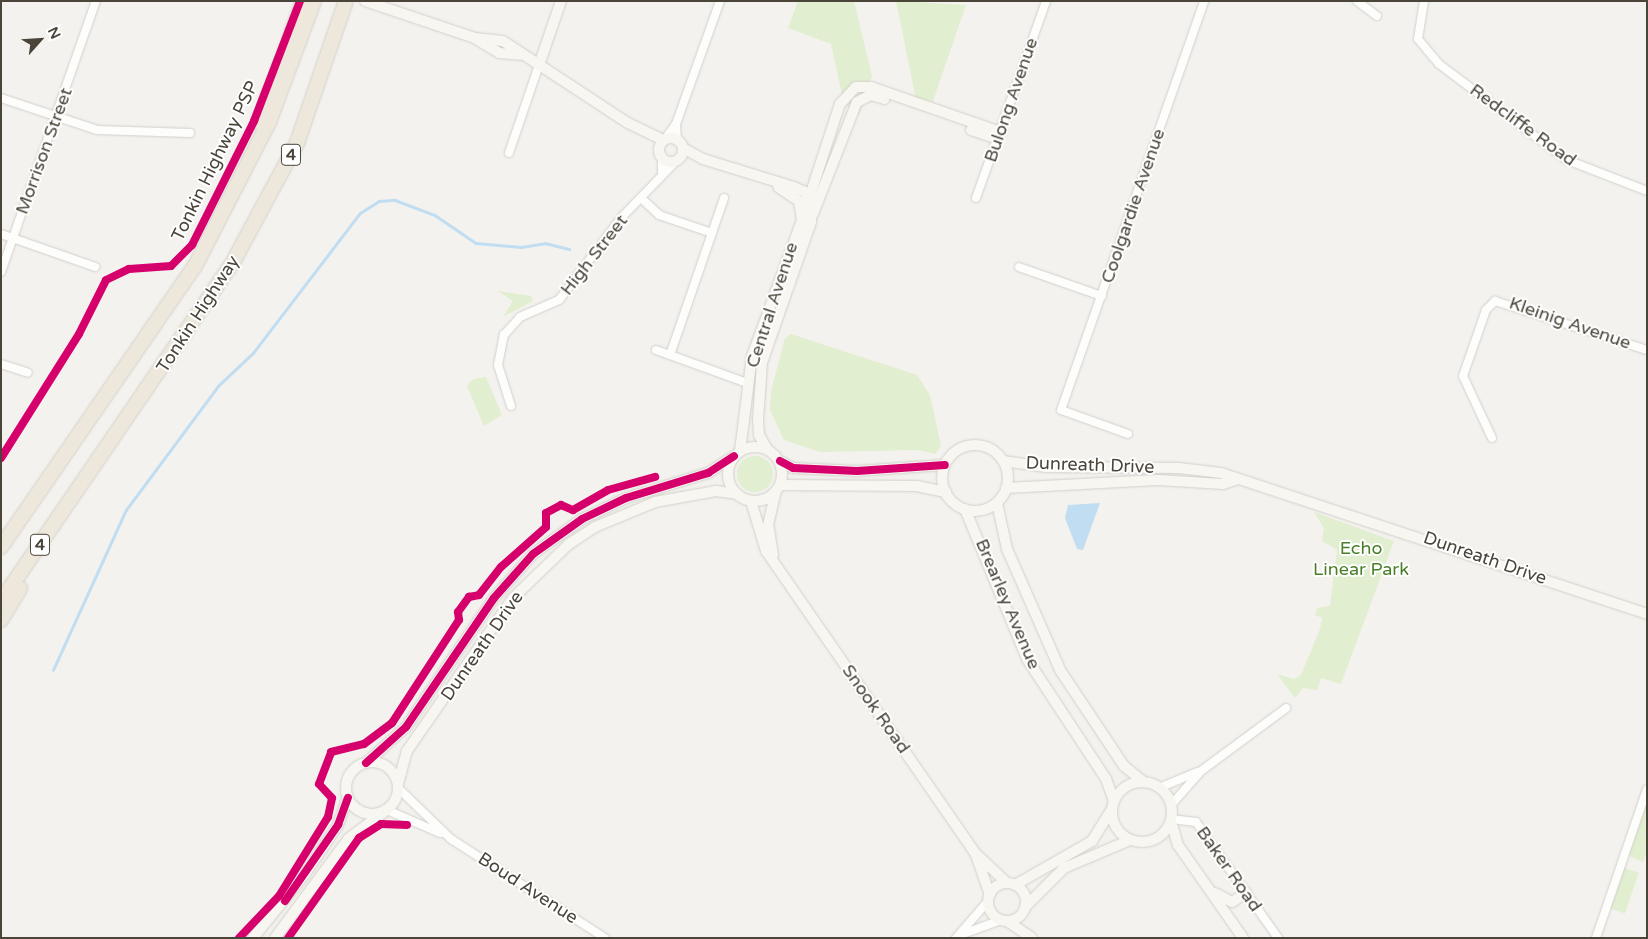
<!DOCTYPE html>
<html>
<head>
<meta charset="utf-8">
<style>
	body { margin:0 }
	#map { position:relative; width:1648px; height:939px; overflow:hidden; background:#f4f2ee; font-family:"Varela Round",sans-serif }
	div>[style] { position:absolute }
	.green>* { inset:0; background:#e1eecf; transform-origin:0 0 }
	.round { border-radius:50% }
	.water>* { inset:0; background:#c0ddf1 }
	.stream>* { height:2.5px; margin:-1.25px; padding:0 1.25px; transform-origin:1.25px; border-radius:1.25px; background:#c0ddf1 }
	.roads { filter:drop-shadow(0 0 1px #d2d0cb) drop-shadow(0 0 1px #d2d0cb) }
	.street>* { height:8px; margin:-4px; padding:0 4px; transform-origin:4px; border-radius:4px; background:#fdfdfc }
	.secondary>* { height:10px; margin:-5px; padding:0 5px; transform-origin:5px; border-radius:5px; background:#f7f6f1 }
	.secondary>.ring { margin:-5px; padding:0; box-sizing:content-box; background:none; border:10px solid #f7f6f1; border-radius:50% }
	.highway>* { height:14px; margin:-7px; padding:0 7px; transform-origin:7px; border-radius:7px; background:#ede8db }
	.cycleway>* { height:8px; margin:-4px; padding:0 4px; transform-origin:4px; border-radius:4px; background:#d6006c }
	span { translate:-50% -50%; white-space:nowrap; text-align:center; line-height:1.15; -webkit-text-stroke:4px #fff; paint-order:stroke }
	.shield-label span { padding:1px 4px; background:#fff; border:1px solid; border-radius:4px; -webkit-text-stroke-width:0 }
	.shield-label { font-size:16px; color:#4b4439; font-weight:700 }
	.street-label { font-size:18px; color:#4b4439 }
	.park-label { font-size:18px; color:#4a7f2a }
	.frame { position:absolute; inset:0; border:2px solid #4b4439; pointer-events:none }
	.north { position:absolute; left:15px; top:15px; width:50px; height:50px; -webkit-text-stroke:4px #fff; paint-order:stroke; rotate:64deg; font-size:14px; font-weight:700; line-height:20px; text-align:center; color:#4b4439 }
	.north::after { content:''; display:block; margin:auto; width:18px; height:22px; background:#4b4439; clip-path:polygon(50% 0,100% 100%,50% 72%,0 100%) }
</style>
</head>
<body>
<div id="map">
	<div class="green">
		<i style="clip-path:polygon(798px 1px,854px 1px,872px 76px,859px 115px,850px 118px,850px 107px,844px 104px,831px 44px,788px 28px)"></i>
		<i style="clip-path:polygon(896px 1px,966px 5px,933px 101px,916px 100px)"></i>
		<i style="clip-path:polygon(498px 291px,531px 296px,533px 301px,503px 317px,513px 301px)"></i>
		<i style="clip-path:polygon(791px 334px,917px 375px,930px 395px,941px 446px,935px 454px,918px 450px,820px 452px,784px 440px,770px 410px,771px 391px,785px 338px)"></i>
		<i style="clip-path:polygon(486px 377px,502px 415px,484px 426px,467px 386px,473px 379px)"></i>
		<i class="round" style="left:737px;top:456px;width:36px;height:36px"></i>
		<i style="clip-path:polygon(1314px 512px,1394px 541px,1341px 684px,1321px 678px,1317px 690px,1303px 688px,1295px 698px,1277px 674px,1294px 679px,1301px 675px,1320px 629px,1322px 618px,1315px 615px,1317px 608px,1330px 606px,1337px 550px,1322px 541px,1324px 528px)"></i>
		<i style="clip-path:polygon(1647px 798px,1647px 851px,1643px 862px,1627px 855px)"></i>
		<i style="left:1619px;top:866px;width:21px;height:43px;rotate:19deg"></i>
	</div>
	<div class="water">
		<i style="clip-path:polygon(1100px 503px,1083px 550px,1077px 549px,1065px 518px,1068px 505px)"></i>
	</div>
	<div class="stream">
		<i style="left:53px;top:670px;width:176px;rotate:-65.5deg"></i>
		<i style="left:126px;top:510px;width:154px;rotate:-53.4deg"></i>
		<i style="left:218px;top:386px;width:48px;rotate:-43.3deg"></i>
		<i style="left:253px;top:353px;width:176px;rotate:-52.6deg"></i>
		<i style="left:360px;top:213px;width:22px;rotate:-32deg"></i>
		<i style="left:379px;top:201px;width:16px;rotate:-4deg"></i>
		<i style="left:395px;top:200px;width:43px;rotate:20.6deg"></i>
		<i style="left:435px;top:215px;width:50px;rotate:34.3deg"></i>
		<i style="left:476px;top:243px;width:45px;rotate:5.1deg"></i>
		<i style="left:521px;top:247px;width:24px;rotate:-9deg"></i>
		<i style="left:545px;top:243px;width:25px;rotate:14deg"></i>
	</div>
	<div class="roads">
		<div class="street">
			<i style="left:1357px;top:1px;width:25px;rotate:37deg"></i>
			<i style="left:1424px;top:1px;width:38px;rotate:99deg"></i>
			<i style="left:1418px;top:39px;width:33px;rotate:50deg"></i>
			<i style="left:1439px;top:64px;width:160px;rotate:36.9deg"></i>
			<i style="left:1567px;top:160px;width:86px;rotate:21.2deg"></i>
			<i style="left:1px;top:98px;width:101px;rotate:18.4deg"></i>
			<i style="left:97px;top:130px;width:93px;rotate:1.8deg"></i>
			<i style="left:676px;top:124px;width:17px;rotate:87deg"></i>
			<i style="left:665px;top:139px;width:19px;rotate:-54deg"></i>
			<i style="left:676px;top:124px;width:131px;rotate:-70.3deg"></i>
			<i style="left:509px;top:153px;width:93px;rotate:-71.2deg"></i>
			<i style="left:662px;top:156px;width:16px;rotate:90deg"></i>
			<i style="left:641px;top:198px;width:25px;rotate:43deg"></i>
			<i style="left:659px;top:215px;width:56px;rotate:18.8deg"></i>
			<i style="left:976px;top:198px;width:209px;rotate:-70.4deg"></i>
			<i style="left:1px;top:234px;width:100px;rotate:19.3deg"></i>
			<i style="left:1019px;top:267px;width:88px;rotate:19.3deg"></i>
			<i style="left:1px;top:272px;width:287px;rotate:-70.7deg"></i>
			<i style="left:656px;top:350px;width:97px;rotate:19.9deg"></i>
			<i style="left:670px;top:355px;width:166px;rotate:-71deg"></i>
			<i style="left:1px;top:364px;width:28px;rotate:18deg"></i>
			<i style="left:511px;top:406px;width:43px;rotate:-107.6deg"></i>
			<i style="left:498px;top:365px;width:31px;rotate:-79deg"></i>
			<i style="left:504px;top:335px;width:24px;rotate:-48deg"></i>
			<i style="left:520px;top:317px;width:43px;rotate:-23.6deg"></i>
			<i style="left:559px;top:300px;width:103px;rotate:-52.9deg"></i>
			<i style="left:621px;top:218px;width:79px;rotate:-46deg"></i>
			<i style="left:1128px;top:434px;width:71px;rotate:-160.3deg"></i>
			<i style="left:1061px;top:410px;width:433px;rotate:-70.7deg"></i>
			<i style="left:1492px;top:438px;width:68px;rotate:-115.1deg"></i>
			<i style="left:1463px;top:376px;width:70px;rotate:-70.8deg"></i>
			<i style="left:1486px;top:310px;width:13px;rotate:-45deg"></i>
			<i style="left:1495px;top:301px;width:160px;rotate:17.9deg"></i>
			<i style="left:398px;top:788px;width:74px;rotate:43.9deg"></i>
			<i style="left:451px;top:839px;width:183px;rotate:32.7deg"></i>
			<i style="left:1159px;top:788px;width:41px;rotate:-22.8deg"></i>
			<i style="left:1171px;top:805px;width:45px;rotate:-48.6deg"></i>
			<i style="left:1201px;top:771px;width:106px;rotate:-36.5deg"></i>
			<i style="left:387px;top:810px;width:58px;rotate:23.5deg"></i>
			<i style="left:1171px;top:819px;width:25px;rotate:7deg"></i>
			<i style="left:1196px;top:822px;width:142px;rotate:54.7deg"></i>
			<i style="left:960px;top:935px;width:44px;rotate:-20.1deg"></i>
			<i style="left:956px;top:938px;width:50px;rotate:-49deg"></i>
			<i style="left:1596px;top:938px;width:157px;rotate:-71.1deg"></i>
		</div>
		<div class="secondary">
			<i style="left:365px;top:1px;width:116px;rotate:18.6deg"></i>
			<i style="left:475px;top:38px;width:28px;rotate:6deg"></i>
			<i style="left:503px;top:41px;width:149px;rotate:33.3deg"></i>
			<i style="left:628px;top:123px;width:39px;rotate:26deg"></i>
			<i style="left:476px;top:39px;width:27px;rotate:31deg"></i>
			<i style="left:499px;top:53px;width:21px;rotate:5deg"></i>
			<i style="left:539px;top:65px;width:68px;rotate:-71deg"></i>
			<i style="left:971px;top:130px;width:28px;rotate:18deg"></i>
			<i class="ring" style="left:659px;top:138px;width:14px;height:14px"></i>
			<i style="left:683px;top:148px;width:23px;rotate:29deg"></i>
			<i style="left:703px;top:159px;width:95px;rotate:17.1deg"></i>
			<i style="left:794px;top:187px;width:12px;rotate:24deg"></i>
			<i style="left:805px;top:192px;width:13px;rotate:61deg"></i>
			<i style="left:811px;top:203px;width:19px;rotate:90deg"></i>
			<i style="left:811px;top:222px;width:149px;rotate:109.2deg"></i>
			<i style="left:762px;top:363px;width:57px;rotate:94deg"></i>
			<i style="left:758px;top:420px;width:15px;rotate:86deg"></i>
			<i style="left:759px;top:435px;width:16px;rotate:60deg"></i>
			<i style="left:813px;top:214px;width:120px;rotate:-68.6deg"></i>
			<i style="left:857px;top:102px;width:16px;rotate:-27deg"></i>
			<i style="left:871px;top:95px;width:14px;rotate:17deg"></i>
			<i style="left:802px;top:220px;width:122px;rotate:-71.9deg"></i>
			<i style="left:840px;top:104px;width:23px;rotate:-47deg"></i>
			<i style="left:856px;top:87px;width:15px"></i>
			<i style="left:871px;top:87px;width:137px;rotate:19.2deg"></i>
			<i class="ring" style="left:942px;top:445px;width:56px;height:56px"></i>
			<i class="ring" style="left:728px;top:447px;width:44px;height:44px"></i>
			<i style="left:740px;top:451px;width:96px;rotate:-82.8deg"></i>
			<i style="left:752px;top:356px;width:145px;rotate:-69.8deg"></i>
			<i style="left:802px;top:220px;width:19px;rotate:-99deg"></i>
			<i style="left:799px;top:201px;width:25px;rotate:-146deg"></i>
			<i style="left:780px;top:461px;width:15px;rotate:28deg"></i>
			<i style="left:793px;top:468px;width:64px;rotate:2.7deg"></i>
			<i style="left:857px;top:471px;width:88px;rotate:-3.9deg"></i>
			<i style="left:1003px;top:461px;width:42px;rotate:8.1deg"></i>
			<i style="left:1045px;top:467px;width:134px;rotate:0.4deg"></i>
			<i style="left:1179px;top:468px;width:42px;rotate:6.8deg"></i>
			<i style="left:1221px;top:473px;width:449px;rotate:18.3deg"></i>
			<i style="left:780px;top:485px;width:137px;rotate:0.4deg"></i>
			<i style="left:917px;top:486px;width:30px;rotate:12deg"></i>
			<i style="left:1006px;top:488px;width:152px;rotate:-3deg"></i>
			<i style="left:1158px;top:480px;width:65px;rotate:3.5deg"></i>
			<i style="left:1223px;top:484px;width:13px;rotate:-18deg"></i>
			<i style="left:751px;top:501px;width:52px;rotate:73.3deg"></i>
			<i style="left:766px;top:551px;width:369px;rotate:55.3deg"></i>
			<i style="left:976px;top:854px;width:42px;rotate:43.1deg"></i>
			<i style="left:997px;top:503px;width:47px;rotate:77.7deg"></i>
			<i style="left:1007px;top:549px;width:132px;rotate:66.3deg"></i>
			<i style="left:1060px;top:670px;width:115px;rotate:56.3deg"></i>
			<i style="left:1124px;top:766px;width:26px;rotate:39deg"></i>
			<i style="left:965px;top:509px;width:162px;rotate:67.5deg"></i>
			<i style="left:1027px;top:659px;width:144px;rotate:56.6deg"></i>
			<i style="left:1106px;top:779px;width:23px;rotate:70deg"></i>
			<i style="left:773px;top:555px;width:30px;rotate:-99deg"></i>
			<i style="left:768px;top:525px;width:35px;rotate:-77deg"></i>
			<i class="ring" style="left:346px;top:762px;width:42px;height:42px"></i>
			<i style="left:366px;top:763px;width:54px;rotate:-42deg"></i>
			<i style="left:406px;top:727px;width:156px;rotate:-55.7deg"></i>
			<i style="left:494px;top:598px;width:59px;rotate:-48.4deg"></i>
			<i style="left:533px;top:554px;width:60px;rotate:-35.5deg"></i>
			<i style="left:582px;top:519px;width:49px;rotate:-25.5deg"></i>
			<i style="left:626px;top:498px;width:86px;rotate:-17deg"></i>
			<i style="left:708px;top:473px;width:31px;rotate:-33deg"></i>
			<i class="ring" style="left:1112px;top:782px;width:50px;height:50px"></i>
			<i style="left:398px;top:784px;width:34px;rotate:-75deg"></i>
			<i style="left:407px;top:751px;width:186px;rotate:-55.3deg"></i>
			<i style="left:513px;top:598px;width:78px;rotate:-44deg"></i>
			<i style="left:569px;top:544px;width:31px;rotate:-33deg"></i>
			<i style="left:595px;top:527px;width:65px;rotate:-22.6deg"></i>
			<i style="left:655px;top:502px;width:62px;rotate:-10.2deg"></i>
			<i style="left:716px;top:491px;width:21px;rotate:8deg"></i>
			<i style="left:1171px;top:821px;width:25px;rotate:74deg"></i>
			<i style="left:1178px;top:845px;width:113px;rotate:55deg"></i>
			<i style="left:976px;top:855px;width:42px;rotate:70.7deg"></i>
			<i class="ring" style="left:988px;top:883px;width:28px;height:28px"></i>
			<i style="left:1015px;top:885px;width:89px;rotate:-29.7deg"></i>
			<i style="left:1092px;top:841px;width:36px;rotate:-58deg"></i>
			<i style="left:1215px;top:893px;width:19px;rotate:28deg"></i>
			<i style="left:1232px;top:902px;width:17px;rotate:-33deg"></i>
			<i style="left:1025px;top:907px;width:55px;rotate:-45deg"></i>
			<i style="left:1064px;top:868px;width:72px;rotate:-23deg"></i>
			<i style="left:1007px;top:921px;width:30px;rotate:34deg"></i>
			<i style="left:253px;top:938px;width:82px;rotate:-50.9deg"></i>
			<i style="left:305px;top:874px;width:59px;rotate:-56deg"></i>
			<i style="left:338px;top:825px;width:29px;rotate:-70deg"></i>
			<i style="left:275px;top:938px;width:124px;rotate:-53.5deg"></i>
			<i style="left:349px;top:838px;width:44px;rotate:-36.6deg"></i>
		</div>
		<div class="highway">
			<i style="left:259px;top:123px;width:130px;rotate:-70.2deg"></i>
			<i style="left:1px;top:547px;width:341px;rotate:-55.4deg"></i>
			<i style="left:195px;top:266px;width:162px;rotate:-62.8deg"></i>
			<i style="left:269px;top:122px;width:129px;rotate:-69.6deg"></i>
			<i style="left:1px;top:601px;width:411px;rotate:-55.6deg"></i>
			<i style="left:233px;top:262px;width:135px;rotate:-61.7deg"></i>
			<i style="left:297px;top:143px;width:150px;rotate:-71deg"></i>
			<i style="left:1px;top:620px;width:37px;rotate:-59deg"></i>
		</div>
	</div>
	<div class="cycleway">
		<i style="left:1px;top:458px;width:146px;rotate:-57.8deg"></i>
		<i style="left:79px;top:334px;width:60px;rotate:-63.4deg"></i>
		<i style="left:106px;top:280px;width:25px;rotate:-26deg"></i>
		<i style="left:129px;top:269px;width:42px;rotate:-4.1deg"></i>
		<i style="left:171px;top:266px;width:30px;rotate:-45deg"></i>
		<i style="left:192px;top:245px;width:139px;rotate:-63.4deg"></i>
		<i style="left:254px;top:121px;width:129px;rotate:-69deg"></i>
		<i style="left:780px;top:461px;width:15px;rotate:28deg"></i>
		<i style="left:793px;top:468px;width:64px;rotate:2.7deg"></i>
		<i style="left:857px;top:471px;width:88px;rotate:-3.9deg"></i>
		<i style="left:366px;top:763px;width:54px;rotate:-42deg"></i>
		<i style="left:406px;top:727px;width:156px;rotate:-55.7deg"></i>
		<i style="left:494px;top:598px;width:59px;rotate:-48.4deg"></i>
		<i style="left:533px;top:554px;width:60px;rotate:-35.5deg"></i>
		<i style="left:582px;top:519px;width:49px;rotate:-25.5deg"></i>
		<i style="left:626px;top:498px;width:86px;rotate:-17deg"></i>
		<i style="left:708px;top:473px;width:31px;rotate:-33deg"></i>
		<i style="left:285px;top:901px;width:93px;rotate:-55.1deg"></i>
		<i style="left:338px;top:825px;width:29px;rotate:-70deg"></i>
		<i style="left:239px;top:938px;width:58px;rotate:-46.4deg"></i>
		<i style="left:279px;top:896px;width:93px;rotate:-58.2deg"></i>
		<i style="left:328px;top:817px;width:19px;rotate:-78deg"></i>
		<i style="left:332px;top:798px;width:19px;rotate:-133deg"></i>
		<i style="left:319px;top:784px;width:34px;rotate:-69deg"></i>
		<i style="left:331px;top:752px;width:34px;rotate:-14deg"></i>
		<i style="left:364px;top:744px;width:35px;rotate:-37deg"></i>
		<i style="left:392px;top:723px;width:123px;rotate:-57deg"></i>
		<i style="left:459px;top:620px;width:8px;rotate:-97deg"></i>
		<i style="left:458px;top:612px;width:19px;rotate:-54deg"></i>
		<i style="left:469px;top:597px;width:10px;rotate:-11deg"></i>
		<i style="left:479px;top:595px;width:36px;rotate:-52deg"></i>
		<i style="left:501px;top:567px;width:60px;rotate:-41.6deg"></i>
		<i style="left:546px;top:527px;width:14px;rotate:-90deg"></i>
		<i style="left:546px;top:513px;width:17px;rotate:-28deg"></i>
		<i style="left:561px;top:505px;width:13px;rotate:23deg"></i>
		<i style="left:573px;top:510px;width:40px;rotate:-29.7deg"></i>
		<i style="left:608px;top:490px;width:49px;rotate:-15.5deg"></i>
		<i style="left:288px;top:938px;width:123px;rotate:-54.6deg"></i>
		<i style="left:359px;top:838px;width:26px;rotate:-32deg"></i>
		<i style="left:381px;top:824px;width:26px;rotate:2deg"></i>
	</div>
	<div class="shield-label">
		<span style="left:291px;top:155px">4</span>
		<span style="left:40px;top:545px">4</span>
	</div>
	<div class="street-label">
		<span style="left:1011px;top:100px;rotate:-71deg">Bulong Avenue</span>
		<span style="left:1523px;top:125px;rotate:36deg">Redcliffe Road</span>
		<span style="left:44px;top:151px;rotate:-70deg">Morrison Street</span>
		<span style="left:215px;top:161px;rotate:-64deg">Tonkin Highway PSP</span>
		<span style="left:1133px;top:206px;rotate:-71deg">Coolgardie Avenue</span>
		<span style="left:594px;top:255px;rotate:-52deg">High Street</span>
		<span style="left:772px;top:305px;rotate:-72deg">Central Avenue</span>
		<span style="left:198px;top:314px;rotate:-57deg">Tonkin Highway</span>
		<span style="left:1570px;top:323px;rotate:19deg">Kleinig Avenue</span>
		<span style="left:1090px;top:465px;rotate:2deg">Dunreath Drive</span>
		<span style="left:1485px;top:558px;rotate:19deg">Dunreath Drive</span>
		<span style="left:1008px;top:604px;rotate:67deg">Brearley Avenue</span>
		<span style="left:482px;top:646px;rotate:-55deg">Dunreath Drive</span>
		<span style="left:876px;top:709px;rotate:55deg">Snook Road</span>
		<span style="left:1229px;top:869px;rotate:55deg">Baker Road</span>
		<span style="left:528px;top:888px;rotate:33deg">Boud Avenue</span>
	</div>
	<div class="park-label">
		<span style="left:1361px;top:559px">Echo<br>Linear Park</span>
	</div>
	<div class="frame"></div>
	<div class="north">N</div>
</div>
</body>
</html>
